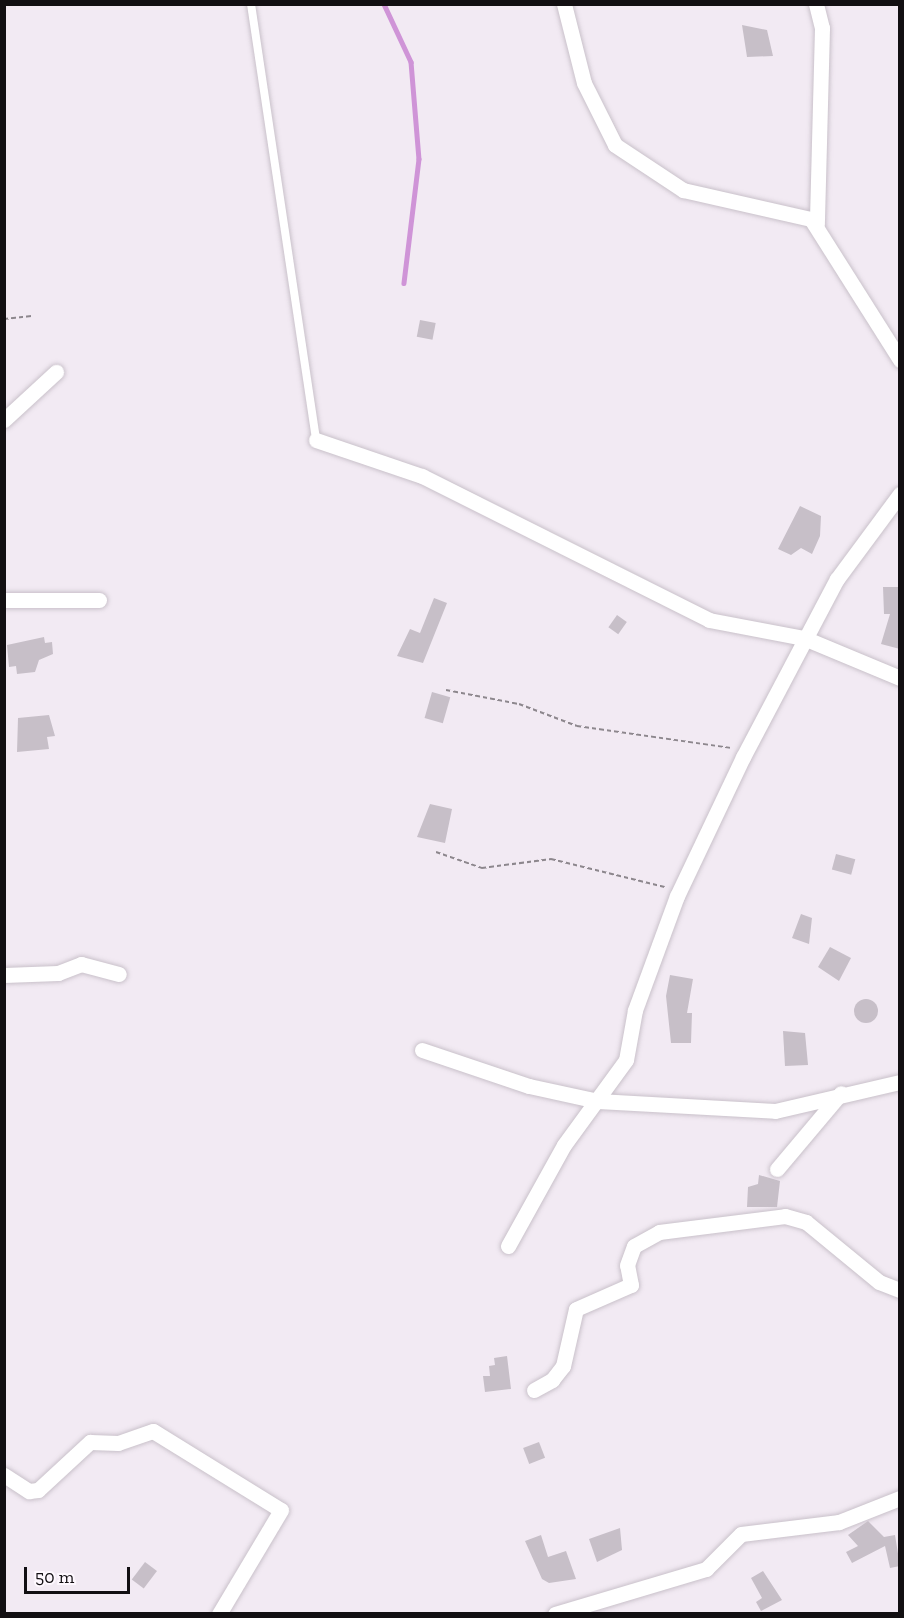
<!DOCTYPE html>
<html>
<head>
<meta charset="utf-8">
<style>
	body { margin:0 }
	#map { position:relative; width:904px; height:1618px; overflow:hidden; background:#f2eaf3; font-family:"Zilla Slab",serif }
	div>[style] { position:absolute }
	.stream>* { height:4.5px; margin:-2.25px; padding:0 2.25px; transform-origin:2.25px; border-radius:2.25px; background:#cf94d7 }
	.building>* { inset:0; background:#c7bfc8; transform-origin:0 0 }
	.round { border-radius:50% }
	.path>* { height:2px; margin-top:-1px; transform-origin:0; background:repeating-linear-gradient(90deg,#8d878d 0 4.5px,transparent 0 7.5px) }
	.roads { filter:drop-shadow(0 0 2px #c9c1ca) drop-shadow(0 0 2px #c9c1ca) }
	.service>* { height:8px; margin:-4px; padding:0 4px; transform-origin:4px; border-radius:4px; background:#fff }
	.minor>* { height:15px; margin:-7.5px; padding:0 7.5px; transform-origin:7.5px; border-radius:7.5px; background:#fff }
	span { translate:-50% -50%; white-space:nowrap; text-align:center; line-height:1.15; -webkit-text-stroke:6px #fef8fe; paint-order:stroke }
	.frame { position:absolute; inset:0; border:6px solid #120f12; pointer-events:none }
	.scale { position:absolute; left:24px; top:1567px; width:106px; height:27px; box-sizing:border-box; border:3px solid #120f12; border-top:0; padding-left:8px; font-size:18px; line-height:21px; white-space:nowrap; color:#120f12; -webkit-text-stroke:4px #fef8fe; paint-order:stroke }
</style>
</head>
<body>
<div id="map">
	<div class="stream">
		<i style="left:384px;top:4px;width:64px;rotate:65deg"></i>
		<i style="left:411px;top:62px;width:97px;rotate:85.3deg"></i>
		<i style="left:419px;top:159px;width:125px;rotate:96.9deg"></i>
	</div>
	<div class="building">
		<i style="clip-path:polygon(742px 25px,767px 30px,773px 56px,747px 57px)"></i>
		<i style="left:420px;top:320px;width:16px;height:17px;rotate:11deg"></i>
		<i style="clip-path:polygon(800px 506px,821px 516px,820px 536px,812px 554px,801px 548px,791px 555px,778px 549px)"></i>
		<i style="clip-path:polygon(883px 587px,900px 587px,900px 649px,881px 644px,890px 614px,884px 614px)"></i>
		<i style="clip-path:polygon(434px 598px,447px 603px,423px 663px,397px 656px,410px 629px,420px 633px)"></i>
		<i style="left:617px;top:615px;width:12px;height:15px;rotate:35deg"></i>
		<i style="clip-path:polygon(44px 637px,45px 643px,52px 642px,53px 654px,39px 660px,35px 672px,17px 674px,16px 666px,9px 667px,7px 645px)"></i>
		<i style="left:432px;top:692px;width:19px;height:27px;rotate:16deg"></i>
		<i style="clip-path:polygon(49px 715px,55px 736px,47px 737px,49px 749px,17px 752px,18px 718px)"></i>
		<i style="clip-path:polygon(430px 804px,452px 809px,445px 843px,417px 837px)"></i>
		<i style="left:836px;top:854px;width:20px;height:16px;rotate:15deg"></i>
		<i style="clip-path:polygon(801px 914px,812px 918px,809px 944px,792px 938px)"></i>
		<i style="clip-path:polygon(830px 947px,851px 958px,839px 981px,818px 967px)"></i>
		<i style="clip-path:polygon(670px 975px,693px 979px,687px 1013px,692px 1013px,691px 1043px,671px 1043px,666px 996px)"></i>
		<i class="round" style="left:854px;top:999px;width:24px;height:24px"></i>
		<i style="clip-path:polygon(783px 1031px,805px 1033px,808px 1065px,785px 1066px)"></i>
		<i style="clip-path:polygon(759px 1175px,780px 1181px,777px 1207px,747px 1207px,748px 1187px,758px 1184px)"></i>
		<i style="clip-path:polygon(507px 1356px,511px 1389px,485px 1392px,483px 1376px,490px 1376px,489px 1366px,495px 1365px,494px 1358px)"></i>
		<i style="left:539px;top:1442px;width:17px;height:17px;rotate:69deg"></i>
		<i style="clip-path:polygon(868px 1521px,884px 1537px,895px 1535px,900px 1566px,890px 1568px,885px 1546px,852px 1563px,846px 1552px,858px 1546px,848px 1535px)"></i>
		<i style="clip-path:polygon(620px 1528px,622px 1550px,597px 1562px,589px 1539px)"></i>
		<i style="clip-path:polygon(541px 1535px,548px 1557px,566px 1551px,576px 1579px,549px 1583px,542px 1579px,525px 1541px)"></i>
		<i style="left:145px;top:1562px;width:15px;height:22px;rotate:37deg"></i>
		<i style="clip-path:polygon(763px 1571px,782px 1600px,761px 1611px,756px 1602px,762px 1598px,751px 1578px)"></i>
	</div>
	<div class="path">
		<i style="left:4px;top:319px;width:30px;rotate:-6deg"></i>
		<i style="left:446px;top:690px;width:74px;rotate:10.9deg"></i>
		<i style="left:519px;top:704px;width:62px;rotate:20.8deg"></i>
		<i style="left:577px;top:726px;width:157px;rotate:8.1deg"></i>
		<i style="left:436px;top:852px;width:49px;rotate:19.2deg"></i>
		<i style="left:482px;top:868px;width:70px;rotate:-7.4deg"></i>
		<i style="left:551px;top:859px;width:117px;rotate:13.8deg"></i>
	</div>
	<div class="roads">
		<div class="service">
			<i style="left:251px;top:4px;width:441px;rotate:81.5deg"></i>
		</div>
		<div class="minor">
			<i style="left:564px;top:4px;width:81px;rotate:75.8deg"></i>
			<i style="left:584px;top:83px;width:69px;rotate:63.4deg"></i>
			<i style="left:615px;top:145px;width:82px;rotate:33.5deg"></i>
			<i style="left:683px;top:190px;width:131px;rotate:12.8deg"></i>
			<i style="left:811px;top:219px;width:167px;rotate:57.7deg"></i>
			<i style="left:816px;top:4px;width:25px;rotate:76deg"></i>
			<i style="left:822px;top:28px;width:196px;rotate:91.5deg"></i>
			<i style="left:4px;top:420px;width:71px;rotate:-42.7deg"></i>
			<i style="left:316px;top:440px;width:112px;rotate:18.8deg"></i>
			<i style="left:422px;top:476px;width:321px;rotate:26.6deg"></i>
			<i style="left:709px;top:620px;width:97px;rotate:10.7deg"></i>
			<i style="left:804px;top:638px;width:104px;rotate:22.6deg"></i>
			<i style="left:4px;top:600px;width:95px"></i>
			<i style="left:4px;top:975px;width:54px;rotate:-2.1deg"></i>
			<i style="left:58px;top:973px;width:25px;rotate:-21deg"></i>
			<i style="left:81px;top:964px;width:39px;rotate:15deg"></i>
			<i style="left:422px;top:1050px;width:113px;rotate:18.6deg"></i>
			<i style="left:529px;top:1086px;width:71px;rotate:12.3deg"></i>
			<i style="left:598px;top:1101px;width:177px;rotate:3.2deg"></i>
			<i style="left:775px;top:1111px;width:128px;rotate:-13.1deg"></i>
			<i style="left:777px;top:1169px;width:99px;rotate:-49.9deg"></i>
			<i style="left:508px;top:1246px;width:115px;rotate:-61deg"></i>
			<i style="left:564px;top:1145px;width:105px;rotate:-53.9deg"></i>
			<i style="left:626px;top:1060px;width:51px;rotate:-79.8deg"></i>
			<i style="left:635px;top:1010px;width:121px;rotate:-69.8deg"></i>
			<i style="left:677px;top:896px;width:154px;rotate:-64.6deg"></i>
			<i style="left:743px;top:757px;width:201px;rotate:-62.2deg"></i>
			<i style="left:837px;top:579px;width:106px;rotate:-53.5deg"></i>
			<i style="left:534px;top:1390px;width:21px;rotate:-29deg"></i>
			<i style="left:552px;top:1380px;width:18px;rotate:-52deg"></i>
			<i style="left:563px;top:1366px;width:58px;rotate:-77.2deg"></i>
			<i style="left:576px;top:1309px;width:60px;rotate:-23.6deg"></i>
			<i style="left:631px;top:1285px;width:20px;rotate:-101deg"></i>
			<i style="left:627px;top:1265px;width:20px;rotate:-70deg"></i>
			<i style="left:634px;top:1246px;width:29px;rotate:-29deg"></i>
			<i style="left:659px;top:1232px;width:127px;rotate:-7.2deg"></i>
			<i style="left:785px;top:1216px;width:22px;rotate:16deg"></i>
			<i style="left:806px;top:1222px;width:94px;rotate:39.4deg"></i>
			<i style="left:879px;top:1282px;width:22px;rotate:21deg"></i>
			<i style="left:4px;top:1475px;width:30px;rotate:33deg"></i>
			<i style="left:29px;top:1491px;width:9px;rotate:-6deg"></i>
			<i style="left:38px;top:1490px;width:71px;rotate:-42.7deg"></i>
			<i style="left:90px;top:1442px;width:28px;rotate:2deg"></i>
			<i style="left:118px;top:1443px;width:37px;rotate:-19deg"></i>
			<i style="left:153px;top:1431px;width:150px;rotate:31.7deg"></i>
			<i style="left:281px;top:1510px;width:121px;rotate:120.8deg"></i>
			<i style="left:555px;top:1614px;width:158px;rotate:-16.6deg"></i>
			<i style="left:706px;top:1569px;width:49px;rotate:-45deg"></i>
			<i style="left:741px;top:1534px;width:99px;rotate:-7deg"></i>
			<i style="left:839px;top:1522px;width:66px;rotate:-21.5deg"></i>
		</div>
	</div>
	<div class="frame"></div>
	<div class="scale">50 m</div>
</div>
</body>
</html>
